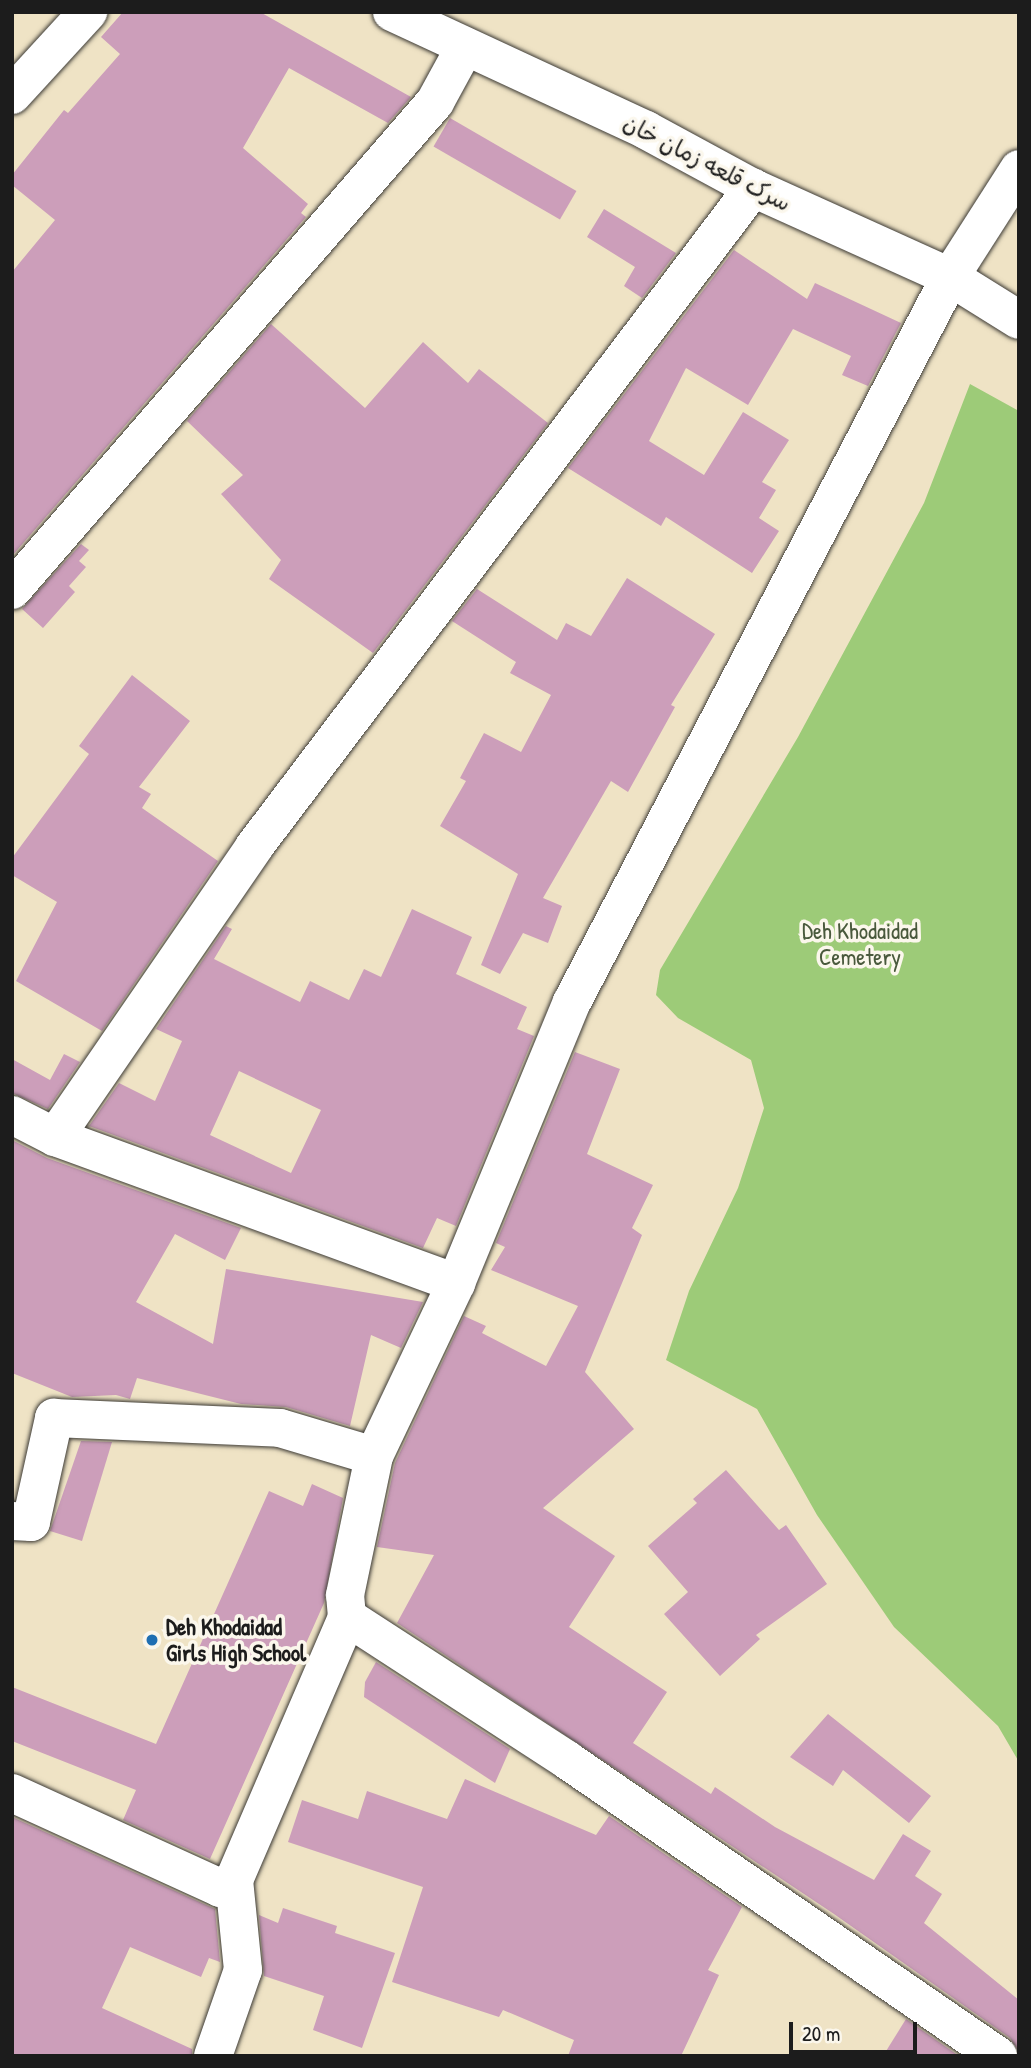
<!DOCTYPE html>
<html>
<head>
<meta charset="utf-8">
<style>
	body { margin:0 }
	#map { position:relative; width:1031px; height:2068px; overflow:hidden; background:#efe3c5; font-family:"Patrick Hand","Playpen Sans Arabic",sans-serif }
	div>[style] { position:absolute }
	.green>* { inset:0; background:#9dcb78 }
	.building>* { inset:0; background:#cc9eba; transform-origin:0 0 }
	.roads { filter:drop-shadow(0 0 2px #3c3a35) drop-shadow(0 0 2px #3c3a35) }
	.minor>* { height:38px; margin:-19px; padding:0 19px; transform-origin:19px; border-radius:19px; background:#fff }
	.dots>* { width:19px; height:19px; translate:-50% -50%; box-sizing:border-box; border:4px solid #fbf7ec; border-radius:50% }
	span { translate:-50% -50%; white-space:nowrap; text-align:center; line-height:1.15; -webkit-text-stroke:7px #fbf7ec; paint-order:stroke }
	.street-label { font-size:23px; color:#1c1c1c }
	.park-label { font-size:23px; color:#49593c }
	.poi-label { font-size:23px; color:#1c1c1c; font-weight:700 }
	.left { translate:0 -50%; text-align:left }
	.frame { position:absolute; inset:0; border:14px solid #1c1c1c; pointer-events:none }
	.scale { position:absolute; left:789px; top:2022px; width:128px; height:32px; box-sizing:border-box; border:4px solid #1c1c1c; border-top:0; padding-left:9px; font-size:21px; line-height:24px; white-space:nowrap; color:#1c1c1c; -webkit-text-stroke:5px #fbf7ec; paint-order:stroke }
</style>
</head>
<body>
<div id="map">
	<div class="green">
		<i style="clip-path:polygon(970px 384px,1019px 411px,1019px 1762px,998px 1726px,894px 1627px,817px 1515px,757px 1409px,666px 1360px,689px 1291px,738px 1188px,764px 1108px,751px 1060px,678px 1018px,656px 995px,660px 970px,798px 737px,924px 503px)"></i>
	</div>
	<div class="building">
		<i style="clip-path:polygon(123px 12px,260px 12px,411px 97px,388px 123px,289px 68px,243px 148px,308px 204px,301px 213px,306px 217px,12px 556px,12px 272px,55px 220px,12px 185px,12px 175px,64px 110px,68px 113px,120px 54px,101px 37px)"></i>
		<i style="left:450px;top:118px;width:146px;height:33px;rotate:30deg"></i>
		<i style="clip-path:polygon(604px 209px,676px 253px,642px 298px,624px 286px,635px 267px,587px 237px)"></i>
		<i style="clip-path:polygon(734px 250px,807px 299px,815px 283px,901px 323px,868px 386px,842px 375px,851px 356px,793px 329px,748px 405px,686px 368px,649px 441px,704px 475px,743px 412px,789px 440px,762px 482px,776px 490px,759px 518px,779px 531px,752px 573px,666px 517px,661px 526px,568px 468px)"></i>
		<i style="clip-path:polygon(271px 324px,365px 408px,423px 342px,468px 383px,479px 369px,548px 423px,373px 653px,269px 579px,281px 560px,221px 494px,243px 475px,187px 421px)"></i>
		<i style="clip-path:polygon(81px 544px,89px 550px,79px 561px,86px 567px,69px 586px,75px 592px,43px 628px,22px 609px)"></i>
		<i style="clip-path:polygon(627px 578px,715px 634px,671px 705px,675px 707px,628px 792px,611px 781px,543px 898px,562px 906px,548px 943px,523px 933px,500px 974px,481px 965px,518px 874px,440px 826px,466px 781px,460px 778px,484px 733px,521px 752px,551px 695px,510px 673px,516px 662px,452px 621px,477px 589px,557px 640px,566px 623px,591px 636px)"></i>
		<i style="clip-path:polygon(132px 675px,190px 721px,139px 787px,151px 794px,142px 808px,218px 861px,102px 1031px,16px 981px,57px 902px,12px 875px,12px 858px,89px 754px,79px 746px)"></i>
		<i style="clip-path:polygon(evenodd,412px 909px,472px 937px,456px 974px,527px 1007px,517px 1029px,534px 1036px,456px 1226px,437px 1218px,423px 1248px,89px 1126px,119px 1083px,155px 1101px,182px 1041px,156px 1029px,226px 926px,232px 929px,214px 959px,300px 1002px,310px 981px,349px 1000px,364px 969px,381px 977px,412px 909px,239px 1071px,321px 1110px,291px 1173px,210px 1135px,239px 1071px)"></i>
		<i style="clip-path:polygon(575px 1052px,620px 1069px,587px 1154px,653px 1185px,632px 1228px,642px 1235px,585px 1372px,634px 1429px,543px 1508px,615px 1556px,569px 1627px,667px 1692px,633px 1743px,711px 1794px,715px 1787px,775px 1827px,874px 1880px,903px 1834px,931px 1851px,915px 1876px,942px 1894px,924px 1923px,1019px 2000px,1019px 2052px,1010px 2038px,834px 1914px,397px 1623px,434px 1555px,377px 1547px,395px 1463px,464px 1316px,486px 1326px,482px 1333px,546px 1366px,578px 1306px,491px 1270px,505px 1247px,496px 1243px)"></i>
		<i style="clip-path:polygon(64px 1054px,80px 1062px,48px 1109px,12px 1093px,12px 1059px,50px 1080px)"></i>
		<i style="clip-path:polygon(12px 1140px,47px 1158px,241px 1228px,225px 1260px,175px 1234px,136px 1302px,213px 1344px,226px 1269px,423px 1302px,401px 1348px,371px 1335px,350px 1426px,286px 1407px,241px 1404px,137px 1378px,130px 1399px,116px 1395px,72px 1397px,12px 1373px)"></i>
		<i style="clip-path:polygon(81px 1441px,112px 1442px,82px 1541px,50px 1531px)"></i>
		<i style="clip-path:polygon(726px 1470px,779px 1530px,786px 1525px,827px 1584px,756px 1635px,760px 1639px,720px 1676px,664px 1614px,688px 1592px,648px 1546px,697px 1503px,693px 1499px)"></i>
		<i style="clip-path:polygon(312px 1484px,343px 1498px,324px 1603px,210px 1859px,123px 1820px,136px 1790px,12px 1741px,12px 1687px,156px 1744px,269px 1491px,303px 1506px)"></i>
		<i style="clip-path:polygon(376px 1662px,510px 1749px,495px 1783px,364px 1697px,365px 1682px)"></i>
		<i style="clip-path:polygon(828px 1714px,931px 1796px,909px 1823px,843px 1770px,833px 1786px,790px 1757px)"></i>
		<i style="clip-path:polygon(465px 1779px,596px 1835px,609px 1816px,742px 1907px,708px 1970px,719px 1975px,681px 2056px,568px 2056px,574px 2040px,503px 2010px,499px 2017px,392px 1982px,423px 1887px,288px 1842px,302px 1800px,358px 1819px,367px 1791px,447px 1819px)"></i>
		<i style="clip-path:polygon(12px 1817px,215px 1909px,220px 1962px,209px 1958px,201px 1977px,130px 1947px,102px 2008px,192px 2049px,192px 2056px,12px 2056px)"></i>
		<i style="clip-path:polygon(283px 1908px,337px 1926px,335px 1933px,395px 1953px,362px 2048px,313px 2030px,324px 1996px,264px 1976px,259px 1915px,278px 1923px)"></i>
		<i style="clip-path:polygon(906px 2019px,959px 2056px,883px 2056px)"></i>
	</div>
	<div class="roads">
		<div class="minor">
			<i style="left:392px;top:12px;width:280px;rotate:24.9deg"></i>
			<i style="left:646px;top:130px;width:122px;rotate:28.5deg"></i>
			<i style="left:753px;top:188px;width:216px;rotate:24.3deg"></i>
			<i style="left:950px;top:277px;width:81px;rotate:31.9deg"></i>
			<i style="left:12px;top:95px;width:113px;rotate:-47.5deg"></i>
			<i style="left:12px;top:590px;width:646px;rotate:-49.08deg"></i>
			<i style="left:435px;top:102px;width:63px;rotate:-61.4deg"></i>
			<i style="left:12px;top:1115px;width:48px;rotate:27.1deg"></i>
			<i style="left:55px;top:1137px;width:427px;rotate:20deg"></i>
			<i style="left:55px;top:1137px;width:352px;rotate:-55.5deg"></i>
			<i style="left:254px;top:847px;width:827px;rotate:-52.87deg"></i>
			<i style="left:12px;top:1521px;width:19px;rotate:3deg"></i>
			<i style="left:31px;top:1522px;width:107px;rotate:-77.5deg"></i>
			<i style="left:54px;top:1418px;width:226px;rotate:2.5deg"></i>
			<i style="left:280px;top:1428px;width:98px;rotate:16.6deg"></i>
			<i style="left:347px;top:1617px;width:262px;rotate:33deg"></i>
			<i style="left:567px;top:1760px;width:523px;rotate:34.48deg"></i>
			<i style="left:12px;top:1793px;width:229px;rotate:24.5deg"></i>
			<i style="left:220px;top:1888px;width:16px;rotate:-30deg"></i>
			<i style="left:213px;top:2056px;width:91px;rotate:-70.8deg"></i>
			<i style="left:243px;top:1970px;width:90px;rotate:-95.7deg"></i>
			<i style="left:234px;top:1880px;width:286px;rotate:-66.7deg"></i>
			<i style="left:347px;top:1617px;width:22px;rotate:-95deg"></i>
			<i style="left:345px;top:1595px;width:142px;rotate:-78.2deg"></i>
			<i style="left:374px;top:1456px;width:191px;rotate:-64.6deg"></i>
			<i style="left:456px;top:1283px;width:304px;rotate:-67.6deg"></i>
			<i style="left:572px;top:1002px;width:818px;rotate:-62.46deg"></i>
			<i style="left:950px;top:277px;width:128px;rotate:-57.4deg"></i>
		</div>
	</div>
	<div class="dots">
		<i style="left:152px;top:1640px;background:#1f6fb2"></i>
	</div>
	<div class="street-label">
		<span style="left:707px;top:163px;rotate:27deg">سرک قلعه زمان خان</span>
	</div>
	<div class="park-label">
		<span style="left:860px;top:944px">Deh Khodaidad<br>Cemetery</span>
	</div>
	<div class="poi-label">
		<span class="left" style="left:166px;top:1640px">Deh Khodaidad<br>Girls High School</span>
	</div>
	<div class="frame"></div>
	<div class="scale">20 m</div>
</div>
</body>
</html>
